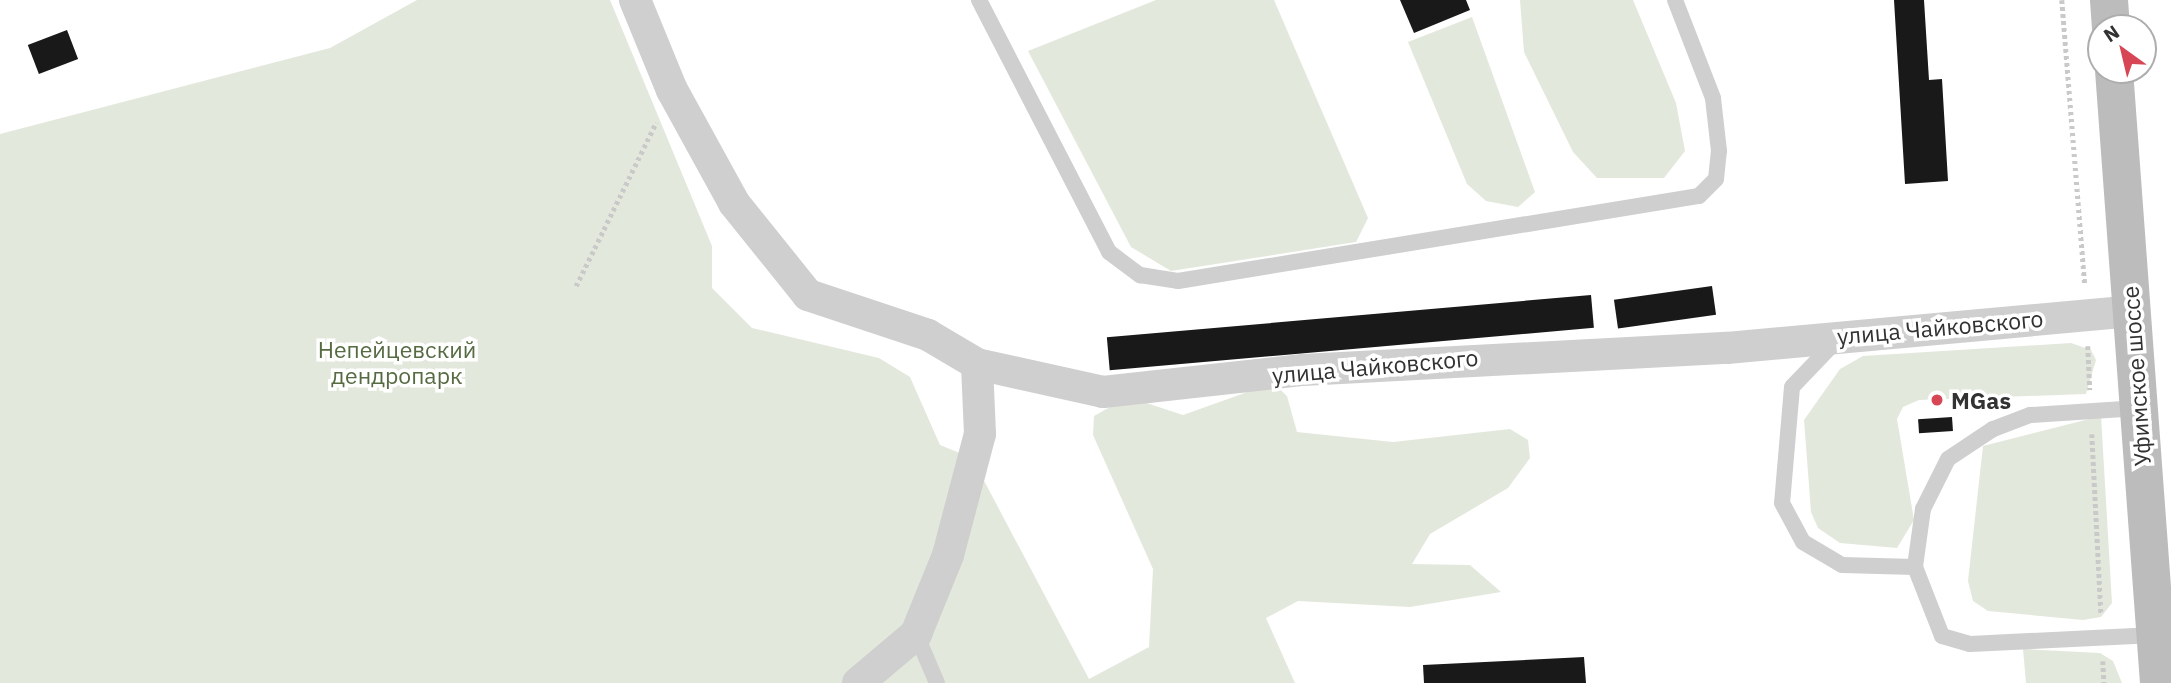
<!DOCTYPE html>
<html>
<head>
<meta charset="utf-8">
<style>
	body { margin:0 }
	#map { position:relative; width:2171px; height:683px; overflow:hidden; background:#fff; font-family:"IBM Plex Sans",sans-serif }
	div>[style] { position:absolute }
	.green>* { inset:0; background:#e3e8dc }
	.building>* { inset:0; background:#191919; transform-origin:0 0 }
	.path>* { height:4.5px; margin-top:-2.25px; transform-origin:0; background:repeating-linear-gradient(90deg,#c9c9c9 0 3.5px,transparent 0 7px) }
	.lane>* { height:16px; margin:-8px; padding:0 8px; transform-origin:8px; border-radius:8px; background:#cfcfcf }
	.street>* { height:32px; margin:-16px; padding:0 16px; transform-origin:16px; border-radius:16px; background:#cfcfcf }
	.secondary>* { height:38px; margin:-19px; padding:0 19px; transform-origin:19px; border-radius:19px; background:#bcbcbc }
	.dots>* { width:19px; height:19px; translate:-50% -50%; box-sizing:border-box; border:4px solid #fff; border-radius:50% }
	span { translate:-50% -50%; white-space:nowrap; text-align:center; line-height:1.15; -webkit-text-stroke:7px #fff; paint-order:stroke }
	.street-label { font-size:23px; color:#323232 }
	.park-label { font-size:23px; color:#576b43 }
	.poi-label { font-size:23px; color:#323232; font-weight:700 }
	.left { translate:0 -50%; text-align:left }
	.north { position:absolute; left:2087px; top:14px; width:70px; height:70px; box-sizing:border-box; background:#fff; border:2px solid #adadad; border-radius:50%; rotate:326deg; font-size:19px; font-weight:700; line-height:28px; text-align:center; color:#323232 }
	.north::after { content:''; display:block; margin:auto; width:24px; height:32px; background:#d74655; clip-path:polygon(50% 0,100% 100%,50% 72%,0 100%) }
</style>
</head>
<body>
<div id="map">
	<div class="green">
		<i style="clip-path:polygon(417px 0,610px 0,712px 246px,712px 288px,752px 328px,879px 358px,910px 377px,940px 445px,972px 458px,1089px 679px,1149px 647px,1153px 569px,1093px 435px,1094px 416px,1128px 397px,1183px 415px,1273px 383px,1287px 396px,1297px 432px,1393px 442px,1510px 429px,1528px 440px,1530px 458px,1508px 488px,1430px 534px,1412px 564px,1470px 565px,1501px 592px,1410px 607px,1298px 601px,1266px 618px,1295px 683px,0 683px,0 134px,330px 48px)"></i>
		<i style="clip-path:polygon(1156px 0,1274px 0,1368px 218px,1356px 242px,1171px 271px,1131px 247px,1028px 51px)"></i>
		<i style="clip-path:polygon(1520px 0,1633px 0,1676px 103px,1685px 151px,1664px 178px,1597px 178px,1573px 152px,1524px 52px)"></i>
		<i style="clip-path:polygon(1472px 17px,1535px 192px,1518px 207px,1486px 201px,1467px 184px,1408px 42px)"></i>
		<i style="clip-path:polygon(2071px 343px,2091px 350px,2096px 360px,2086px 394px,1919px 400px,1903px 407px,1897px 419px,1914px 520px,1897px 548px,1840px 543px,1818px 528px,1811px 512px,1804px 420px,1840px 369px,1863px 356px)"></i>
		<i style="clip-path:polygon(2101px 416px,2112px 603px,2101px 617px,2083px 620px,1988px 611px,1973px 601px,1968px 581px,1983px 446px)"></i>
		<i style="clip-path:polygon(2023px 649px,2100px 653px,2113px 661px,2122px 683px,2026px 683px)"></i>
	</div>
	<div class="building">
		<i style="clip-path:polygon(1400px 0,1466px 0,1470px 10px,1414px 33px)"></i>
		<i style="clip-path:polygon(1894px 0,1924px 0,1929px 80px,1942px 79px,1948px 181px,1905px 184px)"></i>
		<i style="left:67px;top:30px;width:31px;height:42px;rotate:69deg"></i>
		<i style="left:1712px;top:286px;width:29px;height:99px;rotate:82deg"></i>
		<i style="left:1591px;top:295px;width:33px;height:486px;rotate:85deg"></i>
		<i style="left:1952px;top:417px;width:14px;height:34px;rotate:86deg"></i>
		<i style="clip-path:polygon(1584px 657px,1586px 683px,1424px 683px,1423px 665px)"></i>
	</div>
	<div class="path">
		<i style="left:2062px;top:0;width:286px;rotate:85.4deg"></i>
		<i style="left:576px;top:286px;width:182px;rotate:-63.9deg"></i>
		<i style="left:2088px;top:346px;width:44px;rotate:87.4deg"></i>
		<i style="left:2092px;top:434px;width:180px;rotate:87.1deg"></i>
		<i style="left:2103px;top:661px;width:22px;rotate:87deg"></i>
	</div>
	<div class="lane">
		<i style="left:979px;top:0;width:284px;rotate:62.7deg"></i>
		<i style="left:1109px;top:252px;width:39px;rotate:37deg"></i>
		<i style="left:1140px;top:275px;width:38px;rotate:9deg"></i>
		<i style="left:1178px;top:281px;width:528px;rotate:-9.27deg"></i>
		<i style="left:1699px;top:196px;width:24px;rotate:-45deg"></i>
		<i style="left:1716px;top:179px;width:28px;rotate:-84deg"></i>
		<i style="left:1719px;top:151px;width:53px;rotate:-96.5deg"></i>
		<i style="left:1713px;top:98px;width:105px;rotate:-111.2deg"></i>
		<i style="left:1838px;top:339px;width:66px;rotate:133.8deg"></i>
		<i style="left:1792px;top:387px;width:116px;rotate:94.9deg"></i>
		<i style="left:1782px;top:503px;width:44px;rotate:61.7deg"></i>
		<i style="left:1803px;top:542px;width:45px;rotate:30.5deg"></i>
		<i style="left:1842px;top:565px;width:73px;rotate:1.6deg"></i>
		<i style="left:2139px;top:408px;width:109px;rotate:176.3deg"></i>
		<i style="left:2030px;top:415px;width:40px;rotate:159deg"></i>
		<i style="left:1993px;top:429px;width:54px;rotate:146.3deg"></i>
		<i style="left:1948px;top:459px;width:56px;rotate:116.6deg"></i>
		<i style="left:1923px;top:509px;width:59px;rotate:97.9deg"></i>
		<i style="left:1915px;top:567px;width:74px;rotate:68.6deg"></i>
		<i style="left:1942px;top:636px;width:29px;rotate:16deg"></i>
		<i style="left:1970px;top:644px;width:185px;rotate:-2.8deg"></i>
		<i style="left:916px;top:634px;width:53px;rotate:66.8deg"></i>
	</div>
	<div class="street">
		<i style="left:635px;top:0;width:97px;rotate:67.7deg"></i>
		<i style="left:672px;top:90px;width:129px;rotate:61.2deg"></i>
		<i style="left:734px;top:203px;width:118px;rotate:51.2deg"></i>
		<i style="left:808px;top:295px;width:126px;rotate:18.4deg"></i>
		<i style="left:928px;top:335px;width:57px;rotate:30.6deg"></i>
		<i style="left:977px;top:364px;width:129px;rotate:12.5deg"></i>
		<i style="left:1103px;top:392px;width:201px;rotate:-6.3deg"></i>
		<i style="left:1303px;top:370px;width:425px;rotate:-3deg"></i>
		<i style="left:1727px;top:348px;width:407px;rotate:-5.2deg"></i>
		<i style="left:858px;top:683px;width:76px;rotate:-40.2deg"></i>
		<i style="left:916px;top:634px;width:85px;rotate:-67.9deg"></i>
		<i style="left:948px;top:555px;width:125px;rotate:-75.2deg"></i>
		<i style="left:980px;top:434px;width:70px;rotate:-92.5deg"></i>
	</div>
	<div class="secondary">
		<i style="left:2109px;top:0;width:28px;rotate:86deg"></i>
		<i style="left:2114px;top:70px;width:615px;rotate:85.8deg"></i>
	</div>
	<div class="dots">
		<i style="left:1937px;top:400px;background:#d74655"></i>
	</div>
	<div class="street-label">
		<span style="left:1940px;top:327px;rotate:-5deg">улица Чайковского</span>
		<span style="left:1375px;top:366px;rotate:-5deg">улица Чайковского</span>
		<span style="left:2136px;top:376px;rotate:-94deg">Уфимское шоссе</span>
	</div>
	<div class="park-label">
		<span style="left:397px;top:362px">Непейцевский<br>дендропарк</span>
	</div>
	<div class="poi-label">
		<span class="left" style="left:1951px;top:400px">MGas</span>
	</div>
	<div class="north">N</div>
</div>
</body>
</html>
